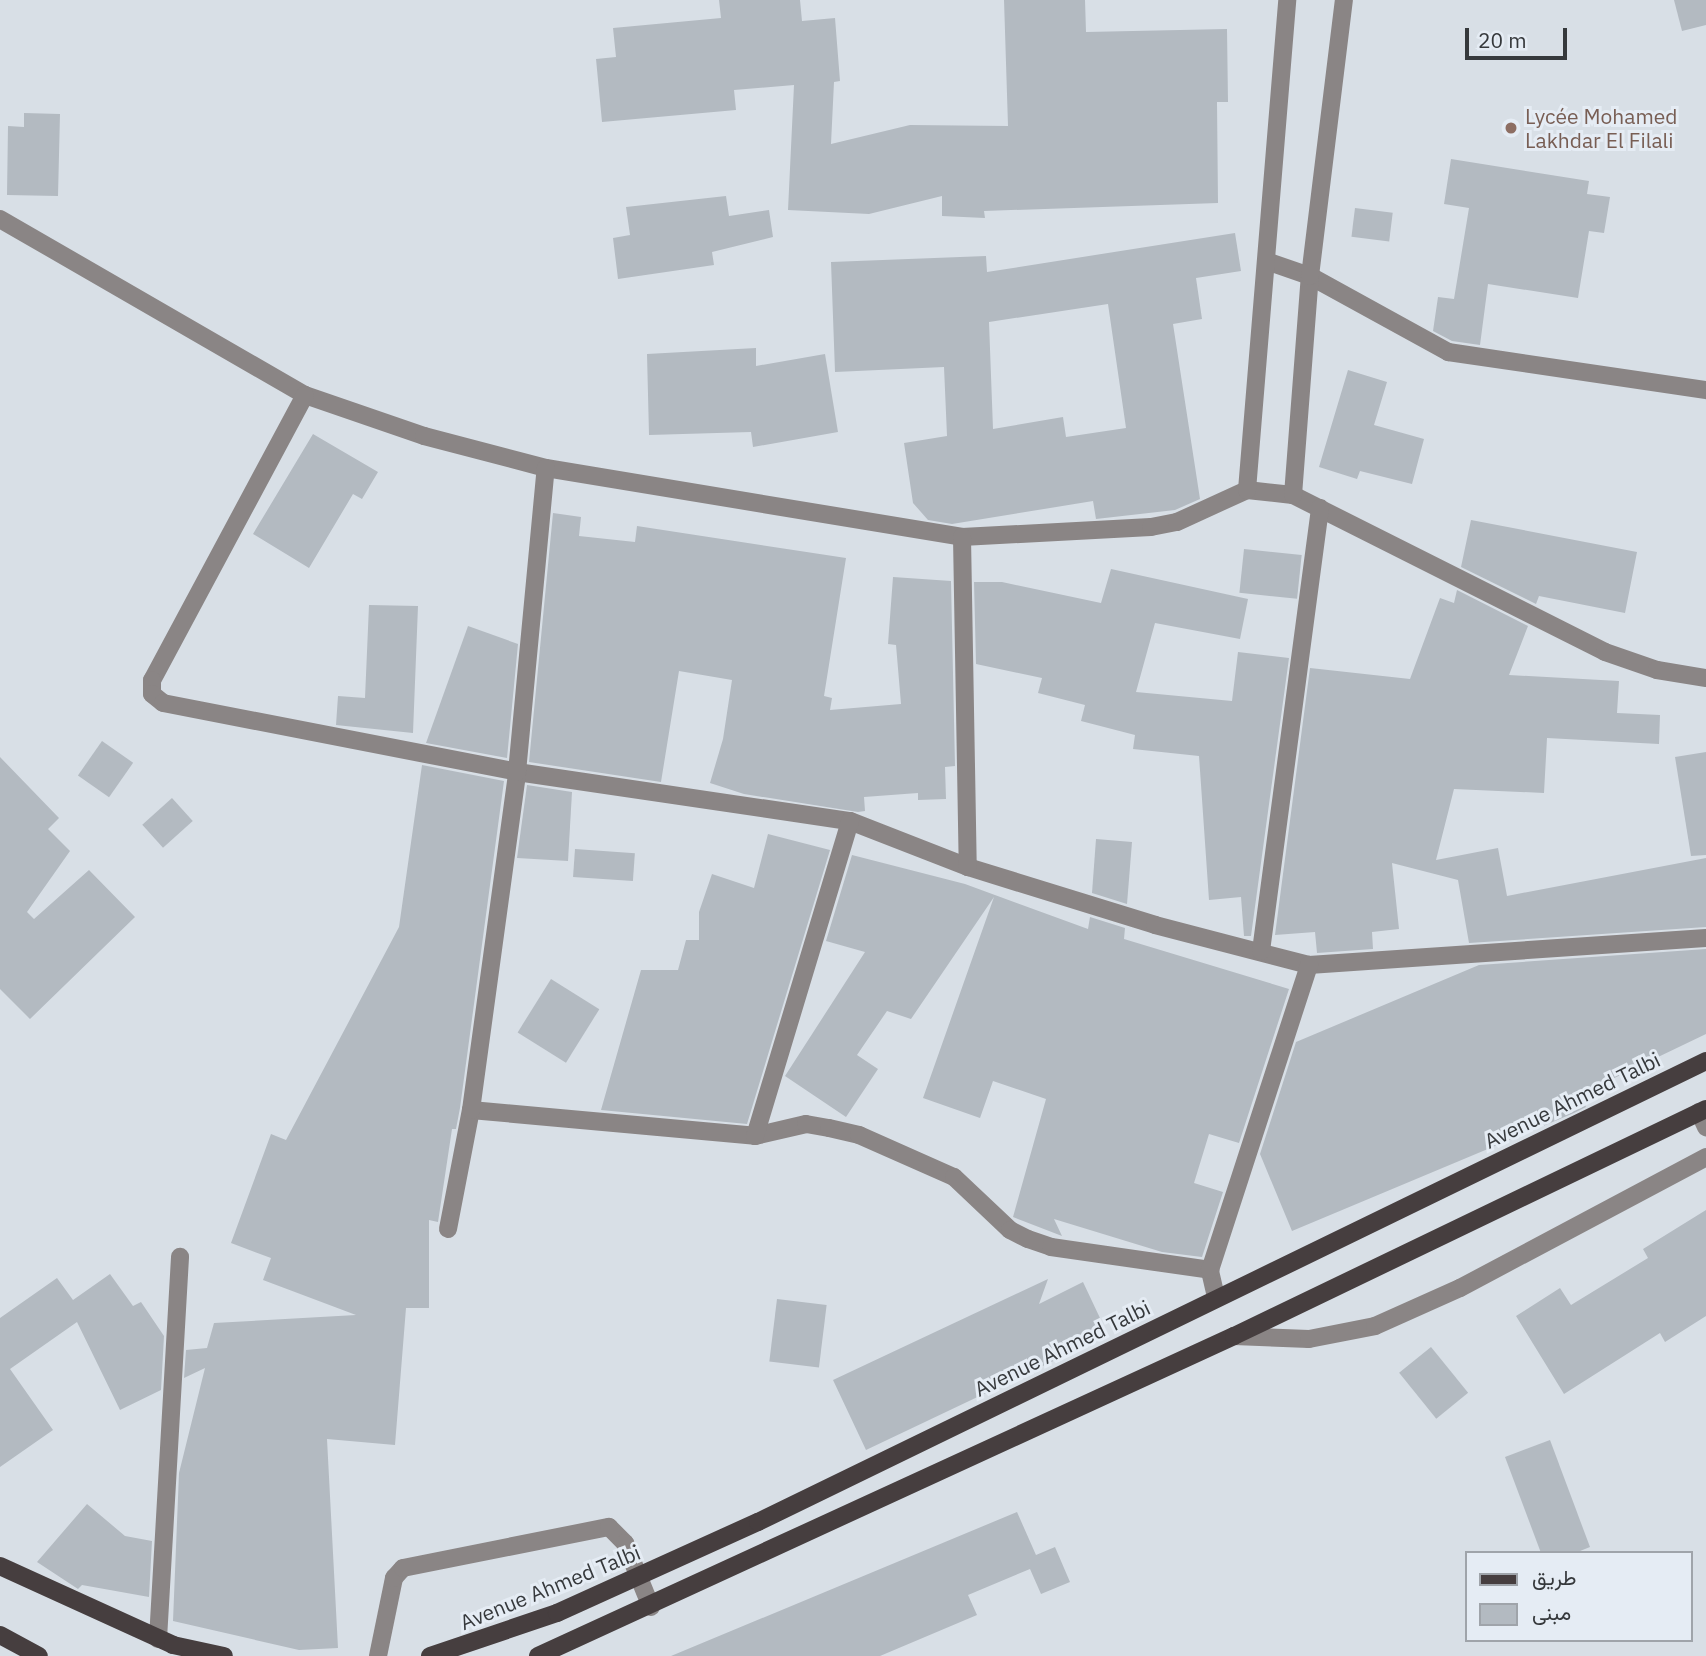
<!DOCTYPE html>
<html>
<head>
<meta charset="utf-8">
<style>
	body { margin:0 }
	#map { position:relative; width:1706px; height:1656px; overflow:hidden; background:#d8dfe6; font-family:"IBM Plex Sans",Vazirmatn,sans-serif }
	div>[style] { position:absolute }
	.building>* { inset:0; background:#b3bac1; transform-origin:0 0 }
	.minor>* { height:18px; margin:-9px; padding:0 9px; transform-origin:9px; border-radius:9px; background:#8a8585 }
	.major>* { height:18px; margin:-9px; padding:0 9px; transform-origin:9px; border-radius:9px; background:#463e3f }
	.dots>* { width:19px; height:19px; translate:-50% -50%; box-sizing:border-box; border:4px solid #e5ecf4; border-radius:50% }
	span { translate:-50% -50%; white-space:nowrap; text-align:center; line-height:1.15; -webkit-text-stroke:6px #e5ecf4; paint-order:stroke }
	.education-label { font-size:21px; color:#785e54 }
	.left { translate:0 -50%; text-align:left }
	.street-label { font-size:21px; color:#36393c }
	.legend { position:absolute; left:1465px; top:1551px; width:228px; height:91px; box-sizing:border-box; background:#e5ecf4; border:2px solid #9fa4aa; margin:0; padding:9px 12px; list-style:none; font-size:21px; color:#36393c }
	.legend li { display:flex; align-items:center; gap:14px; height:35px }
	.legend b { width:35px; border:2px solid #9fa4aa }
	.scale { position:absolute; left:1465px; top:28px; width:102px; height:32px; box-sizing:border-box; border:4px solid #36393c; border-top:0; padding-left:9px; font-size:21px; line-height:24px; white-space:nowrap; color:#36393c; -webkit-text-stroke:5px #e5ecf4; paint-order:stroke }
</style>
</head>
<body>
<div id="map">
	<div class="building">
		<i style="clip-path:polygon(719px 0,800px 0,802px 21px,835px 18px,840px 81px,834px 82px,831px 144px,910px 125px,1008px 126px,1004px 0,1085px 0,1086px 32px,1227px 29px,1228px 102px,1217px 102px,1218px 203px,984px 211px,985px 218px,942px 216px,942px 196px,869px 214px,788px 210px,794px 85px,734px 90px,736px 110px,602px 122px,596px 59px,616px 57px,613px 28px,721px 18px)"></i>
		<i style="clip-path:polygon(1674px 0,1706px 0,1706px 25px,1682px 31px)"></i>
		<i style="clip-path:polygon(24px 113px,60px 114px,58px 196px,7px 195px,8px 126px,24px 127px)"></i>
		<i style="clip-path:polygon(1451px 159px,1589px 181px,1587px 194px,1610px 197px,1604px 233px,1589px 231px,1578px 298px,1488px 284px,1480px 345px,1452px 341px,1433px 331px,1438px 297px,1454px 299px,1469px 208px,1444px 204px)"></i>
		<i style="clip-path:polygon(726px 196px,729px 216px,769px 210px,773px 237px,712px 252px,714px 265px,618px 279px,613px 238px,630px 235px,626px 207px)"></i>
		<i style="left:1355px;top:208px;width:38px;height:29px;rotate:7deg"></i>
		<i style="clip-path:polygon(evenodd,1235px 233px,1241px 271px,1196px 278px,1202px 319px,1173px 324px,1200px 499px,1175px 510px,1096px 519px,1093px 501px,952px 524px,928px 520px,913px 503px,904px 443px,947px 436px,944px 367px,835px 372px,831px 262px,986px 256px,987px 272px,1235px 233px,1108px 304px,1126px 428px,1066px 437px,1063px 417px,993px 429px,989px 322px,1108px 304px)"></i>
		<i style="clip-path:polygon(756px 348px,756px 366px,825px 354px,838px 432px,753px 447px,751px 432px,649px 435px,647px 354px)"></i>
		<i style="clip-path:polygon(1348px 370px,1387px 382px,1374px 425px,1424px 439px,1412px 484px,1360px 471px,1357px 479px,1319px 467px)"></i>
		<i style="clip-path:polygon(313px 434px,378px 472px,362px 499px,353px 494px,309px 568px,253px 534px)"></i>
		<i style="clip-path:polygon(553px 513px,581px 517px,579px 536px,635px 542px,637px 526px,846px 558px,824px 696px,832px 698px,830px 710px,901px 704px,896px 645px,888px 644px,893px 577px,951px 581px,955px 766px,945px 767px,946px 799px,918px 800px,918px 793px,864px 797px,865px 811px,858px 812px,744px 794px,710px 783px,723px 739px,732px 680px,679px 671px,661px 782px,529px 762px)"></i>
		<i style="clip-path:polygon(1471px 520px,1637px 552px,1625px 613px,1539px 596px,1536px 604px,1461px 567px)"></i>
		<i style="left:1244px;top:549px;width:58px;height:44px;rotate:6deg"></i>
		<i style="clip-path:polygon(1111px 569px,1248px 599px,1240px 639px,1155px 623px,1136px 692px,1232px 701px,1238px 652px,1289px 658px,1251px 936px,1244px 936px,1241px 897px,1209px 900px,1199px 756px,1133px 749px,1135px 735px,1081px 721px,1085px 705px,1038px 693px,1042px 678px,976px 664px,974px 582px,1002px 582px,1101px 603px)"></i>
		<i style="clip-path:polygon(1457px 590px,1528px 626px,1509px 675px,1619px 681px,1617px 713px,1660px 715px,1659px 744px,1547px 738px,1544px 793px,1454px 789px,1436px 860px,1498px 848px,1507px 896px,1706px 858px,1706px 927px,1469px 943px,1458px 880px,1392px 863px,1399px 929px,1372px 932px,1373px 949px,1317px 953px,1315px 932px,1275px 935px,1310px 668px,1410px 679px,1440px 598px,1454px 603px)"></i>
		<i style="clip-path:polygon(369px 605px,418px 606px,413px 733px,336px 725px,338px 696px,365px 698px)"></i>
		<i style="clip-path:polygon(468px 626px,518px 644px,507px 758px,426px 743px)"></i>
		<i style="left:102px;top:741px;width:38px;height:42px;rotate:35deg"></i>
		<i style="clip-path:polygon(1706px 752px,1706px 855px,1691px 856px,1675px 757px)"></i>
		<i style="clip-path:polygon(0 757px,59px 818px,48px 829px,70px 851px,27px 912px,34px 919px,89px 870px,135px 917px,30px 1019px,0 989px)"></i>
		<i style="clip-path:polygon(422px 765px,504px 781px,460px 1108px,456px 1129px,452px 1129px,438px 1222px,429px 1220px,429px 1308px,406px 1308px,395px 1445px,327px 1439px,338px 1648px,299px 1650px,173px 1621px,179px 1473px,205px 1368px,184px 1378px,186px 1350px,207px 1348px,214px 1323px,356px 1315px,263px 1280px,271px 1258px,231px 1243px,271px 1134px,286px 1140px,399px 927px)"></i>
		<i style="clip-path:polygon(527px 785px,572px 792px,568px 861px,517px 858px)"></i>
		<i style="left:172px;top:798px;width:31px;height:40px;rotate:48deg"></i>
		<i style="clip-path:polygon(768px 834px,830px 850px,747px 1124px,601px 1110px,641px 970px,678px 970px,686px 940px,699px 940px,699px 912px,712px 874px,754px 888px)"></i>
		<i style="clip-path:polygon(1096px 839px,1132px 842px,1127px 904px,1092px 893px)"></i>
		<i style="left:575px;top:849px;width:60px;height:28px;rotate:4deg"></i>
		<i style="clip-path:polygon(852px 855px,965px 884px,1088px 929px,1090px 917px,1125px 928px,1124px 939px,1289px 989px,1239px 1143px,1209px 1134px,1194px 1183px,1223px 1192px,1202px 1257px,1162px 1252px,1054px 1219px,1062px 1236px,1013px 1217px,1046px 1099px,993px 1081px,980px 1118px,923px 1098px,994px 897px,911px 1019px,887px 1011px,857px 1055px,878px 1069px,846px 1117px,785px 1076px,865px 952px,826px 941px)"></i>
		<i style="clip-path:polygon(1706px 949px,1706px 1034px,1581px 1094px,1586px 1107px,1574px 1113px,1292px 1231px,1260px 1154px,1296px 1042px,1479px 965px)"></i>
		<i style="left:551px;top:979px;width:57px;height:63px;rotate:32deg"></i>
		<i style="clip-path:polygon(1706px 1210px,1706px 1316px,1665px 1342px,1660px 1333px,1564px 1394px,1516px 1316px,1560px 1288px,1571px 1305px,1648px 1258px,1643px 1249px)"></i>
		<i style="clip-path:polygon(110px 1274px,133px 1306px,141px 1302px,164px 1336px,161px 1390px,120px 1410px,77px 1322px,10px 1369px,53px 1430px,0 1467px,0 1318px,57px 1278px,73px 1300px)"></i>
		<i style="clip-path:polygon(1048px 1279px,1039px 1304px,1083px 1282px,1108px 1335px,866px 1450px,833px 1380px)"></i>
		<i style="left:777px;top:1299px;width:50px;height:63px;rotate:7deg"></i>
		<i style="left:1431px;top:1347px;width:59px;height:41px;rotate:51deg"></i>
		<i style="clip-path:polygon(1550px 1440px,1590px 1547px,1575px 1553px,1541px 1553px,1505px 1457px)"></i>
		<i style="clip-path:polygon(87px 1504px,125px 1536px,152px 1541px,149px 1597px,82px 1585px,78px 1589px,37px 1562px)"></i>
		<i style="clip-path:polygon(1017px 1512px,1036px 1555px,1055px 1547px,1070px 1582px,1041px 1594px,1030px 1569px,968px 1595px,977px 1615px,880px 1656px,671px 1656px)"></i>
	</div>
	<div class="minor">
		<i style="left:0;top:219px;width:352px;rotate:30deg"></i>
		<i style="left:305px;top:395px;width:126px;rotate:19deg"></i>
		<i style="left:424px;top:436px;width:126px;rotate:14.7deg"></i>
		<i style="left:546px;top:468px;width:422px;rotate:9.4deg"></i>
		<i style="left:962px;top:537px;width:189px;rotate:-3deg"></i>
		<i style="left:1151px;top:527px;width:26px;rotate:-11deg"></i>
		<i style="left:1177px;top:522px;width:77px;rotate:-24.6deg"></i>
		<i style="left:1247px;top:490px;width:46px;rotate:6.2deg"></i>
		<i style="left:1293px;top:495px;width:349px;rotate:26.7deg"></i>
		<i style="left:1605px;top:652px;width:55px;rotate:19.1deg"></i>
		<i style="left:1657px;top:670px;width:50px;rotate:9.3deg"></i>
		<i style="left:1269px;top:262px;width:43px;rotate:18.9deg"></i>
		<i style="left:1310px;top:276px;width:158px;rotate:28.8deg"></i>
		<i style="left:1448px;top:352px;width:261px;rotate:8.4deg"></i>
		<i style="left:305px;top:395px;width:323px;rotate:118.2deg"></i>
		<i style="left:152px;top:680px;width:14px;rotate:90deg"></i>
		<i style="left:152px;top:694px;width:14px;rotate:39deg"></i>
		<i style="left:163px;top:703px;width:361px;rotate:11deg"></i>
		<i style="left:517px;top:772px;width:337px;rotate:8.4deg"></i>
		<i style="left:850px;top:821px;width:127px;rotate:21.3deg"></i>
		<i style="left:968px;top:867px;width:196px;rotate:17.2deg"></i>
		<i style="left:1155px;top:925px;width:159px;rotate:14.6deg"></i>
		<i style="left:1309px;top:965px;width:398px;rotate:-3.9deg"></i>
		<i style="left:1247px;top:490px;width:492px;rotate:-85.3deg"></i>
		<i style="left:1293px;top:495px;width:220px;rotate:-85.6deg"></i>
		<i style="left:1310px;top:276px;width:278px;rotate:-83deg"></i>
		<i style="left:962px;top:537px;width:330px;rotate:89deg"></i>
		<i style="left:1261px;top:951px;width:447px;rotate:-82.4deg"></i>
		<i style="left:471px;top:1110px;width:285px;rotate:5.2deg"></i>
		<i style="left:755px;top:1136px;width:52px;rotate:-13.2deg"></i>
		<i style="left:806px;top:1124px;width:23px;rotate:10deg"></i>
		<i style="left:829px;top:1128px;width:31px;rotate:13deg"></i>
		<i style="left:859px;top:1135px;width:104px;rotate:23.9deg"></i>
		<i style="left:954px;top:1177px;width:77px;rotate:43.4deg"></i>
		<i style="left:1010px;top:1230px;width:20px;rotate:27deg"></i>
		<i style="left:1028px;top:1239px;width:24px;rotate:19deg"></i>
		<i style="left:1051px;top:1247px;width:161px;rotate:8.2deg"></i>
		<i style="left:1699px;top:1112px;width:17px;rotate:65deg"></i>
		<i style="left:755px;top:1136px;width:329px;rotate:-73.2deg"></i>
		<i style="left:448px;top:1229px;width:121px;rotate:-79.1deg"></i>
		<i style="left:471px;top:1110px;width:341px;rotate:-82.2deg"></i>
		<i style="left:517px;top:772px;width:305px;rotate:-84.6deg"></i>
		<i style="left:1216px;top:1297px;width:28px;rotate:-103deg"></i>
		<i style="left:1210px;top:1270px;width:321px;rotate:-72deg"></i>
		<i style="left:1234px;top:1336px;width:75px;rotate:2.3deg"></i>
		<i style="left:1309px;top:1339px;width:67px;rotate:-11.1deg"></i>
		<i style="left:1375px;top:1326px;width:93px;rotate:-24.1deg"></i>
		<i style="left:1460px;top:1288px;width:279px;rotate:-28deg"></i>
		<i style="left:158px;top:1639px;width:383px;rotate:-86.7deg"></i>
		<i style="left:378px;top:1656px;width:80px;rotate:-78.4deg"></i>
		<i style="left:394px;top:1578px;width:13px;rotate:-48deg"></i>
		<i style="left:403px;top:1568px;width:210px;rotate:-11.3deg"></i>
		<i style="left:609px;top:1527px;width:23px;rotate:45deg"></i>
		<i style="left:625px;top:1543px;width:69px;rotate:67.9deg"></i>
	</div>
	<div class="major">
		<i style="left:0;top:1566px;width:190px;rotate:24.5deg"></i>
		<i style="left:173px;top:1645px;width:52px;rotate:12.2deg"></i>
		<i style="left:0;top:1635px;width:44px;rotate:28.3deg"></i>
		<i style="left:430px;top:1656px;width:134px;rotate:-18.7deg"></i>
		<i style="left:557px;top:1613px;width:221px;rotate:-24.4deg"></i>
		<i style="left:758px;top:1522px;width:1054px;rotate:-25.93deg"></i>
		<i style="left:538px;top:1656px;width:766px;rotate:-24.69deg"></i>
		<i style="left:1234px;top:1336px;width:524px;rotate:-25.68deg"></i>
	</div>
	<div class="dots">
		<i style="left:1511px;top:128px;background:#8d6e63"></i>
	</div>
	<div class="education-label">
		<span class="left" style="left:1525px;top:128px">Lycée Mohamed<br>Lakhdar El Filali</span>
	</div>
	<div class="street-label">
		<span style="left:1572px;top:1100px;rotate:-26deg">Avenue Ahmed Talbi</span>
		<span style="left:1062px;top:1348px;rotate:-26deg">Avenue Ahmed Talbi</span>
		<span style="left:550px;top:1587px;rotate:-22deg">Avenue Ahmed Talbi</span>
	</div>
	<ul class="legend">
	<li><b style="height:9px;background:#463e3f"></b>طريق</li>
	<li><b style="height:19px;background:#b3bac1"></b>مبنى</li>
	</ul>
	<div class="scale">20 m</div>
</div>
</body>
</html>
